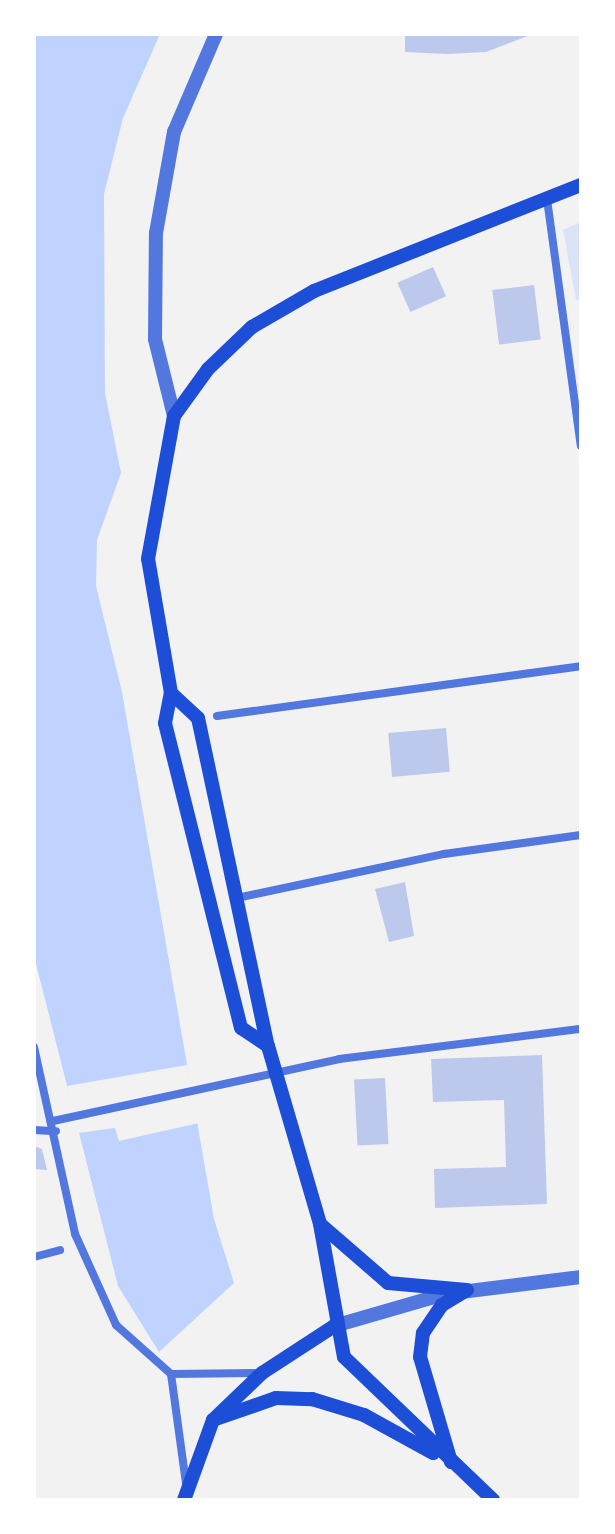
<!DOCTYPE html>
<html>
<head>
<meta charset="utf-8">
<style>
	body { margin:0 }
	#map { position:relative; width:615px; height:1534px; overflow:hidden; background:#f2f2f2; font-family:"Noto Sans",sans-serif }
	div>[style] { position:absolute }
	.green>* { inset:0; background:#dbe4f7 }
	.water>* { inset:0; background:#bfd3fe }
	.pier>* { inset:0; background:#f2f2f2 }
	.building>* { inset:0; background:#bdc9ec; transform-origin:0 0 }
	.minor>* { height:8px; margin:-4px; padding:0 4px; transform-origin:4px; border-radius:4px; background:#5277de }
	.tertiary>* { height:14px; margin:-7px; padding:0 7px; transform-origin:7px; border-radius:7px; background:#5277de }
	.secondary>* { height:14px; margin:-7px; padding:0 7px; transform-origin:7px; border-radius:7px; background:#1d4ed8 }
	span { translate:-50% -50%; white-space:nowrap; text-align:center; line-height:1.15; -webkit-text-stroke:6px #fff; paint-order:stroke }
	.frame { position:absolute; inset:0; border:36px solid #fff; pointer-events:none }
</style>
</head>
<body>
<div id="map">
	<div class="green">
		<i style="clip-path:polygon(581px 222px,581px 300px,576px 300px,563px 230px)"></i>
	</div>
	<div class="water">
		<i style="clip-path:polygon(34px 34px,160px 34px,123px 118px,104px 194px,105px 393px,121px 473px,97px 540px,96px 586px,122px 692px,214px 1219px,234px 1283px,159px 1352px,118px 1286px,34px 956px)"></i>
	</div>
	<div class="pier">
		<i style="clip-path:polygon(187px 1065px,199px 1123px,119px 1141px,115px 1128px,78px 1133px,67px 1086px)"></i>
	</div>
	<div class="building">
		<i style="clip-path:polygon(405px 34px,533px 34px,486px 52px,447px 54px,405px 52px)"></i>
		<i style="left:433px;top:267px;width:32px;height:39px;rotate:66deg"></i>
		<i style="left:534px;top:285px;width:55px;height:42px;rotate:83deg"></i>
		<i style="left:446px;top:728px;width:44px;height:58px;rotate:85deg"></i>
		<i style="clip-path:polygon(405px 882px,414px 936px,389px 942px,375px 889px)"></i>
		<i style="clip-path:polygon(542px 1055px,547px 1204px,435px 1208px,434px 1169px,506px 1167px,504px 1100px,433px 1102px,431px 1059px)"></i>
		<i style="left:385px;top:1078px;width:66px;height:31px;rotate:87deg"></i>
		<i style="clip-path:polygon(34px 1146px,42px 1149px,47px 1170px,34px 1169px)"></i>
	</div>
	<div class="minor">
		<i style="left:547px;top:199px;width:249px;rotate:82.2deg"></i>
		<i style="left:217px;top:716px;width:367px;rotate:-7.8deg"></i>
		<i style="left:237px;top:898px;width:212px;rotate:-12deg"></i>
		<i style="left:444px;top:854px;width:138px;rotate:-7.9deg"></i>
		<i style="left:34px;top:1047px;width:191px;rotate:77.6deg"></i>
		<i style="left:75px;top:1234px;width:100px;rotate:65.7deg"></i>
		<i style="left:116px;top:1325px;width:74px;rotate:41.7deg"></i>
		<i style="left:53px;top:1121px;width:293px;rotate:-12.2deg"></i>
		<i style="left:339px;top:1059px;width:244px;rotate:-7.1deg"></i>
		<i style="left:34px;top:1130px;width:22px;rotate:3deg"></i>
		<i style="left:34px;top:1257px;width:27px;rotate:-15deg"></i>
		<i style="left:171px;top:1374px;width:111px;rotate:82.2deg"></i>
		<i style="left:171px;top:1374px;width:91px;rotate:-0.6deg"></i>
	</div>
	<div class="tertiary">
		<i style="left:174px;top:416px;width:79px;rotate:-103.9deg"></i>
		<i style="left:155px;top:339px;width:106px;rotate:-89.5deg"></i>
		<i style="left:156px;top:233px;width:103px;rotate:-79.9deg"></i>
		<i style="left:174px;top:132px;width:107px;rotate:-66.8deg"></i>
		<i style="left:334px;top:1326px;width:116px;rotate:-16.1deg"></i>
		<i style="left:445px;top:1294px;width:137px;rotate:-7.1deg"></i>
	</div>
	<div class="secondary">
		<i style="left:171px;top:693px;width:37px;rotate:43deg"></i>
		<i style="left:198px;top:718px;width:335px;rotate:78deg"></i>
		<i style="left:268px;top:1046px;width:185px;rotate:73.7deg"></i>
		<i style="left:320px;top:1224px;width:135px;rotate:79.8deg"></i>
		<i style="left:344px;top:1357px;width:207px;rotate:43.8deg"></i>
		<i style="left:268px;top:1046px;width:32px;rotate:-146deg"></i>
		<i style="left:241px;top:1028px;width:314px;rotate:-104deg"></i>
		<i style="left:165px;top:723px;width:31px;rotate:-79deg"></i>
		<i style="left:171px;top:693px;width:136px;rotate:-99.7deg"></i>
		<i style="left:148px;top:559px;width:145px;rotate:-79.7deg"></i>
		<i style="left:174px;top:416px;width:58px;rotate:-54.1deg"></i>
		<i style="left:208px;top:369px;width:61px;rotate:-43.7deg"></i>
		<i style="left:252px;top:327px;width:72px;rotate:-30.1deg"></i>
		<i style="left:314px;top:291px;width:287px;rotate:-21.7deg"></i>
		<i style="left:320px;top:1224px;width:90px;rotate:40.9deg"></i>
		<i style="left:388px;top:1283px;width:79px;rotate:5.1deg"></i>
		<i style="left:213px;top:1420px;width:67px;rotate:-19.2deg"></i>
		<i style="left:276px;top:1398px;width:36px;rotate:2deg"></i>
		<i style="left:312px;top:1399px;width:54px;rotate:17.1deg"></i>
		<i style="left:364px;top:1415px;width:79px;rotate:28.8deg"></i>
		<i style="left:451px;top:1462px;width:109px;rotate:-106.4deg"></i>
		<i style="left:420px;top:1357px;width:24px;rotate:-83deg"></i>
		<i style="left:423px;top:1333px;width:34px;rotate:-56deg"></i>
		<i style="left:442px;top:1305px;width:29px;rotate:-31deg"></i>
		<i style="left:184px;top:1500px;width:85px;rotate:-70.1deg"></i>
		<i style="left:213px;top:1420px;width:68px;rotate:-43.8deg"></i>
		<i style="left:262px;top:1373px;width:86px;rotate:-33.1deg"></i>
	</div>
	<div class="frame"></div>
</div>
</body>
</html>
